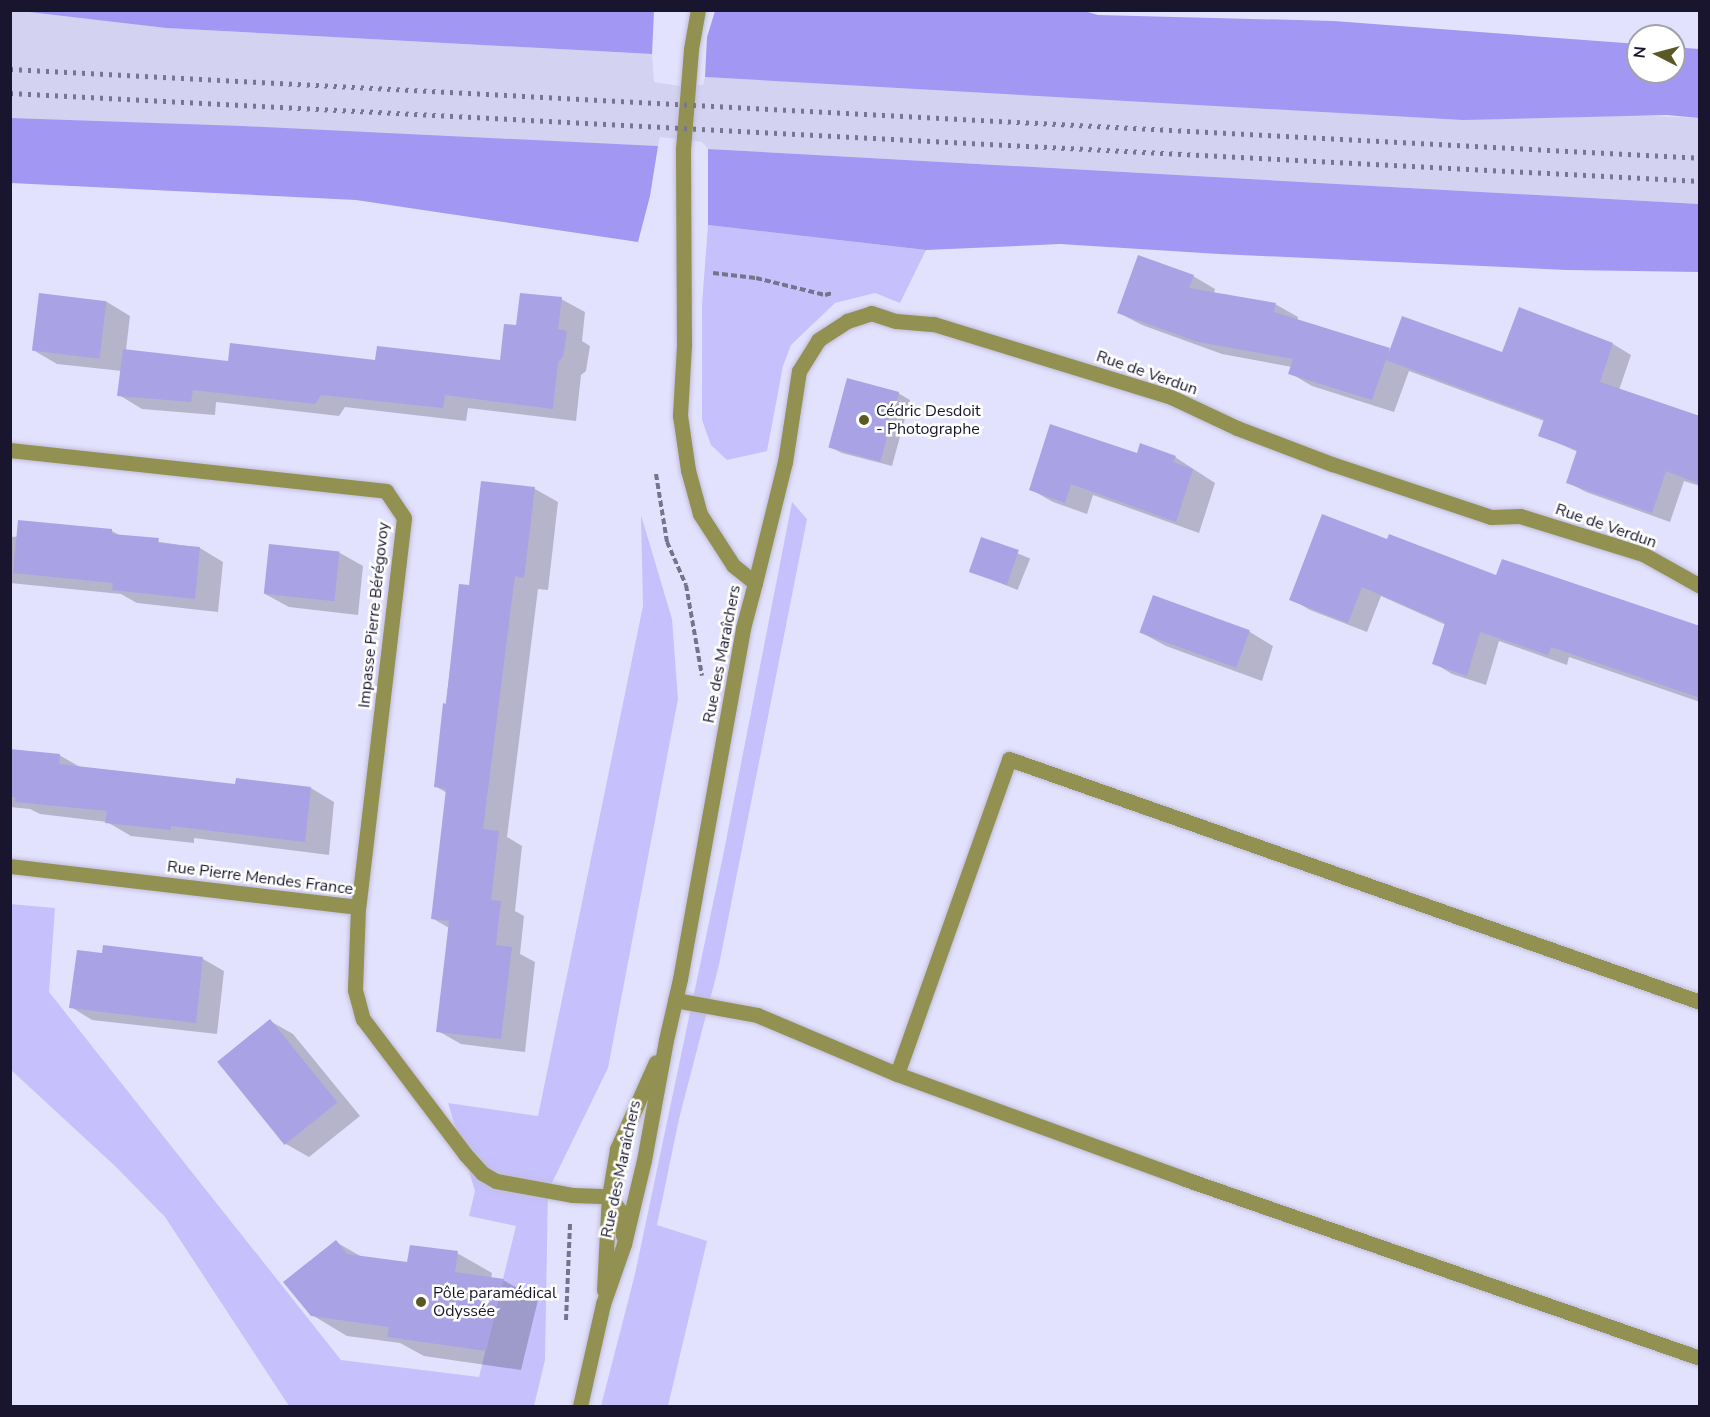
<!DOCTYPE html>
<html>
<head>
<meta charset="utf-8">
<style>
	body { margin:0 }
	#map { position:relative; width:1710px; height:1417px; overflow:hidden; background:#e3e2fe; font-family:"Nunito Sans",sans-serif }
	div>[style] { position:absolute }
	.built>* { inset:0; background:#d3d2f1 }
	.green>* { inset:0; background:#c6c1fc }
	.forest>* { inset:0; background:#a298f3 }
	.shadow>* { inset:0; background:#0003; transform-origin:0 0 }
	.building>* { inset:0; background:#a9a3e6; transform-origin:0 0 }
	.path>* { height:4px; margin-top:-2px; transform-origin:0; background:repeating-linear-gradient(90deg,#75738d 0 6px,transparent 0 9px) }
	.roads { filter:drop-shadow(0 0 2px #bfbdd9) drop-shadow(0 0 2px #bfbdd9) }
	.minor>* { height:15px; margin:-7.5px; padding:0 7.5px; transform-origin:7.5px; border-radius:7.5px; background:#929152 }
	.rail>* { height:4.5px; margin-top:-2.25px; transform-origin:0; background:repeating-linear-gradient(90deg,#787590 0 3px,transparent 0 9px) }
	.dots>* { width:16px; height:16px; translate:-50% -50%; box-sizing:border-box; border:3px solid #fff; border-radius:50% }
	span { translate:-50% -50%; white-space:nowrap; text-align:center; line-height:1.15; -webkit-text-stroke:5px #fff; paint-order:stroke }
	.street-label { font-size:16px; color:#19152e }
	.poi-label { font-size:16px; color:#19152e }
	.left { translate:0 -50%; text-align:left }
	.frame { position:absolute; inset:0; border:12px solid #19152e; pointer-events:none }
	.north { position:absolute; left:1626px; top:24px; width:60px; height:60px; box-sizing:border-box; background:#fff; border:2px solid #a3a1ab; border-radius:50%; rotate:276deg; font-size:16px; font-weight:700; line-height:24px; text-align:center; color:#19152e }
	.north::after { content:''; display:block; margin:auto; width:21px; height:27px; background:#5a5926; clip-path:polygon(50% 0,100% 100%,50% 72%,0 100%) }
</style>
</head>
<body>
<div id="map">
	<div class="built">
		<i style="clip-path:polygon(21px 10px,166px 28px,652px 54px,654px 82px,680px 86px,703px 85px,705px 77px,1699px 118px,1699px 204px,708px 149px,702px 142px,660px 137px,658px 146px,11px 118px,11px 11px)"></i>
	</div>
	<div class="green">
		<i style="clip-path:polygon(708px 225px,926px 250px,900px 303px,875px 293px,835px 303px,791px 345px,783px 366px,767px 451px,727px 460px,711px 445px,702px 420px,702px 304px)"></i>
		<i style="clip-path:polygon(792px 502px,807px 519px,719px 965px,679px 1119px,657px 1225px,707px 1241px,668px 1406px,601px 1406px,635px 1274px,724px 851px)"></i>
		<i style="clip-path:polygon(641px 515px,672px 619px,678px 699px,608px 1068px,548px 1191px,545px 1360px,534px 1406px,289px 1406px,165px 1217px,115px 1166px,11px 1070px,10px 904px,55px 908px,49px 992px,341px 1360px,479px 1377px,516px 1226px,469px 1216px,475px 1191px,448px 1103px,538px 1116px,643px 606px)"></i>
	</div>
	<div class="forest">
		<i style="clip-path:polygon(1081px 10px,1098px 15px,1334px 21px,1638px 44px,1638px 72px,1674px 72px,1674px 47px,1699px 49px,1699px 118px,1667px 115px,1463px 120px,705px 77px,707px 37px,715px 11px)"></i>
		<i style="clip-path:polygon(21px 11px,654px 10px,654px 11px,652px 54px,166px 28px)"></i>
		<i style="clip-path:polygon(11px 118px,242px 126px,658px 146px,650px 196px,638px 242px,356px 200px,11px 183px)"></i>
		<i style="clip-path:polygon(708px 149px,1699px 204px,1699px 272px,1567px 270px,1219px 254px,1060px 244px,926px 250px,708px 225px)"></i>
	</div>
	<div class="shadow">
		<i style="clip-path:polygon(1193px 276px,1215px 289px,1214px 293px,1275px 304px,1298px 317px,1297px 321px,1391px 351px,1503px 354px,1520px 309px,1613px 344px,1631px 355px,1619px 390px,1700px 418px,1700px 486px,1684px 481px,1670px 522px,1586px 492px,1567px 482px,1578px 452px,1540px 435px,1544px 421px,1409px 371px,1394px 412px,1312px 386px,1290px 373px,1292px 367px,1222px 354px,1142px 325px,1119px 313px)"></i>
		<i style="clip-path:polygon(561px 299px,585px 312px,582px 341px,590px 346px,586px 371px,581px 375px,576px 421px,468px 408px,466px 421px,345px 407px,339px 416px,216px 402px,215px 415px,142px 409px,119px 395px,122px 371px,57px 364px,33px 350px,107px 302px,130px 316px,126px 350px,230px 362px,502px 362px,518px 326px)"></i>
		<i style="clip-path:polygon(898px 393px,910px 400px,892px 466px,842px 453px,830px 447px)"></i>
		<i style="clip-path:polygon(1141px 445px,1175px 457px,1215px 483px,1199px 533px,1093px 495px,1087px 514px,1053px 502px,1030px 489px,1138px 455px)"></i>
		<i style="clip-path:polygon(483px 482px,535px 489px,558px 502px,548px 590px,538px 589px,507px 837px,522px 846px,515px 911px,524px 916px,520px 954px,535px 962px,525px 1052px,461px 1044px,438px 1031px,449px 928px,432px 918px,447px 793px,435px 786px,461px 585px,470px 586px)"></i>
		<i style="clip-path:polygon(112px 531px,121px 536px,200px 548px,223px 562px,218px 612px,137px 603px,121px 594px,10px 583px,10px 537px)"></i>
		<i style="left:982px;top:539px;width:52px;height:34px;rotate:22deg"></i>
		<i style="clip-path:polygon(1388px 541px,1497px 577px,1700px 629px,1700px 702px,1569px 657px,1567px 665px,1499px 641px,1486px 685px,1452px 674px,1434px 663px,1446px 625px,1381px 596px,1367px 632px,1310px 610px,1291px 599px)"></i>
		<i style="clip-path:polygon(340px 553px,363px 566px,358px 615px,289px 607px,265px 594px)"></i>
		<i style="clip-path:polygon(1154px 597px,1250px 632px,1273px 646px,1262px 681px,1166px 646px,1142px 633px)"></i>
		<i style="clip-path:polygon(10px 750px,59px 755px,82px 768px,236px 785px,311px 788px,334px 802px,329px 855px,194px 838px,194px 843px,131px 836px,107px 822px,40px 814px,30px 809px,10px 807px)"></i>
		<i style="clip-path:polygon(103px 955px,203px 959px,224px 971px,217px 1034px,92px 1020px,71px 1007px)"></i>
		<i style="clip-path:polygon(270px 1021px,293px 1034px,360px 1116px,309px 1157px,286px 1144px)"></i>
		<i style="clip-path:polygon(336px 1242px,362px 1257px,408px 1264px,457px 1253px,492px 1273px,491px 1279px,503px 1280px,538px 1300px,521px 1370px,424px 1356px,400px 1343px,347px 1336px,312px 1315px)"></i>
	</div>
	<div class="building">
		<i style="clip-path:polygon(1138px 255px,1194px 275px,1189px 288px,1276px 303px,1274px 312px,1390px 348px,1372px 400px,1288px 374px,1293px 359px,1198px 342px,1117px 313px)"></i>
		<i style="left:39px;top:293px;width:68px;height:58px;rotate:7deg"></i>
		<i style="clip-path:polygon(520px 293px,562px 297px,558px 329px,567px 331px,563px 357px,558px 362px,553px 409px,445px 395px,443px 408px,321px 395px,315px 404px,193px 390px,191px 402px,117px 396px,123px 349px,228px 361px,230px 343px,375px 360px,377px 346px,500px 360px,504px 324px,516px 325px)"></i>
		<i style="clip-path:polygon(1519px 307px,1613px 343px,1600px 382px,1700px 416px,1700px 484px,1666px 471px,1652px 513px,1566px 483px,1577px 450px,1538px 436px,1544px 419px,1386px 360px,1402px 316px,1502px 352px)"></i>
		<i style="left:847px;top:378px;width:54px;height:72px;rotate:15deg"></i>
		<i style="clip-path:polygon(1050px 424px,1137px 453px,1140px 443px,1176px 456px,1173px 462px,1193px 469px,1176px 522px,1071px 484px,1065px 503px,1029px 490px)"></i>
		<i style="clip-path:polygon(481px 481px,535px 487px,524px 578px,515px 576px,483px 829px,499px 831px,491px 900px,501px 901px,496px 945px,512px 947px,501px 1039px,436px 1032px,449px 921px,431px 919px,446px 789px,434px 787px,443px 703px,446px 704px,459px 584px,469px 585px)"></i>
		<i style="clip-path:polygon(1322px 514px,1387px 539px,1389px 534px,1496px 575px,1502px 559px,1700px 626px,1700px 698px,1551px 647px,1548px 655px,1480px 632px,1467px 676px,1432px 664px,1445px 623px,1362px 587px,1348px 623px,1289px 600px)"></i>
		<i style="clip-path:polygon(18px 520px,112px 529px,112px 534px,159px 538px,158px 543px,200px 547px,195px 599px,112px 590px,113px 583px,13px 573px)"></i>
		<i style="left:981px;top:537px;width:40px;height:37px;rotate:19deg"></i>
		<i style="left:269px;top:544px;width:71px;height:50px;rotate:6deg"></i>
		<i style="left:1153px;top:595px;width:103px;height:40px;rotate:20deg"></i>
		<i style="clip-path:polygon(10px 749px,60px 754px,59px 764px,235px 784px,236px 778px,311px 787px,305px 842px,171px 826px,171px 830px,105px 823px,107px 811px,15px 802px,15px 797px,10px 797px)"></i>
		<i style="clip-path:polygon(103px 945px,203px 957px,196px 1023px,69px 1008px,77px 950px,102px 953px)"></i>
		<i style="left:270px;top:1019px;width:107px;height:68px;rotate:51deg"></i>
		<i style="clip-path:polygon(336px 1240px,347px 1254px,407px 1262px,410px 1245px,458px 1251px,455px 1272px,504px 1279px,486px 1351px,387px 1337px,389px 1327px,311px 1316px,283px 1282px)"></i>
	</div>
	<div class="path">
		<i style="left:713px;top:273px;width:43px;rotate:6.6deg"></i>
		<i style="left:756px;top:278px;width:71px;rotate:13.8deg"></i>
		<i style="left:825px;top:295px;width:7px;rotate:-16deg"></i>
		<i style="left:656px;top:474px;width:69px;rotate:80.8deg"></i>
		<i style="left:667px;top:542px;width:47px;rotate:66.2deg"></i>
		<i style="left:686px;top:585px;width:92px;rotate:80deg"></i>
		<i style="left:566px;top:1320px;width:97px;rotate:-87.6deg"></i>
	</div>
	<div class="roads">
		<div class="minor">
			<i style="left:10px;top:450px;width:378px;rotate:6.2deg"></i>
			<i style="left:386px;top:491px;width:32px;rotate:56deg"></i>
			<i style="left:404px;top:518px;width:392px;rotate:96.7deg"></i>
			<i style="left:755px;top:583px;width:125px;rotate:-76.1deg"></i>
			<i style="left:785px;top:462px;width:92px;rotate:-81.3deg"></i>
			<i style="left:799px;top:371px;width:36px;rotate:-58deg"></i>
			<i style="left:818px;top:340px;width:35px;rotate:-33deg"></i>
			<i style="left:847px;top:321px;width:25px;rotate:-18deg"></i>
			<i style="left:871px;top:313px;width:26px;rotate:18deg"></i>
			<i style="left:896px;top:321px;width:38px;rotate:5deg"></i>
			<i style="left:934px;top:324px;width:248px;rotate:17.1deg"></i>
			<i style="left:1171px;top:397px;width:73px;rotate:25.2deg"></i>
			<i style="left:1237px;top:428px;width:102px;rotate:20.8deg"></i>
			<i style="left:1332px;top:464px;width:168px;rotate:18.4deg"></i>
			<i style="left:1491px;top:517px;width:29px;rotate:-2deg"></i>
			<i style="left:1520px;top:516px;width:129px;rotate:17.2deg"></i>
			<i style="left:1643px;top:554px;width:65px;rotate:29.3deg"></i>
			<i style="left:10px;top:866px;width:350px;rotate:6.7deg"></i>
			<i style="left:358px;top:907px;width:83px;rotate:92.1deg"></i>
			<i style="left:355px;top:990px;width:30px;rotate:75deg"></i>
			<i style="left:363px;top:1019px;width:169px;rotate:52.9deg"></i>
			<i style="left:465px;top:1154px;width:25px;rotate:48deg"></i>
			<i style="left:482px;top:1173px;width:16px;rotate:30deg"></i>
			<i style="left:496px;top:1181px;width:77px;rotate:10.4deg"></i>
			<i style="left:572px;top:1195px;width:37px;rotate:2deg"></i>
			<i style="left:609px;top:1196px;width:17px;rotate:54deg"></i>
			<i style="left:619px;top:1210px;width:26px;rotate:81deg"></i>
			<i style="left:675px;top:1000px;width:83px;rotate:10.4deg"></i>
			<i style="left:757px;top:1015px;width:152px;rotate:22.9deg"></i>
			<i style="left:897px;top:1074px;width:307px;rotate:20deg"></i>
			<i style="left:1185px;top:1179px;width:545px;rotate:19.17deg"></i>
			<i style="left:897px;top:1074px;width:334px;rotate:-70.4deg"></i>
			<i style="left:1009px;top:759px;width:732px;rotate:19.37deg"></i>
			<i style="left:604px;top:1290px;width:94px;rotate:-87deg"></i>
			<i style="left:609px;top:1196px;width:48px;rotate:-80.3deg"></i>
			<i style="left:617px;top:1149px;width:95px;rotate:-65.9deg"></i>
			<i style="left:580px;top:1406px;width:105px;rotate:-77.3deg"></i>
			<i style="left:603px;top:1304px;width:64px;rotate:-70.7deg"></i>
			<i style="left:624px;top:1244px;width:86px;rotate:-76.6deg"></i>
			<i style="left:644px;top:1160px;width:122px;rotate:-79.6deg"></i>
			<i style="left:666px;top:1040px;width:63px;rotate:-77.1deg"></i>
			<i style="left:680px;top:979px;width:357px;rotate:-79.8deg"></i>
			<i style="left:743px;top:628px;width:47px;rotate:-75.1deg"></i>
			<i style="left:755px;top:583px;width:28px;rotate:-141deg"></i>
			<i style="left:733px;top:565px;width:61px;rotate:-122.9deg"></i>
			<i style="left:700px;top:514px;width:46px;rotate:-105.3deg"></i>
			<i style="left:688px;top:470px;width:56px;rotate:-98.3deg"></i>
			<i style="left:680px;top:415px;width:70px;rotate:-86.7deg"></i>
			<i style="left:684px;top:345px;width:196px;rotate:-90.3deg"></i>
			<i style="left:683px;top:149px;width:100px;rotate:-85.4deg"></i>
			<i style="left:691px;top:49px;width:40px;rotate:-80deg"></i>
		</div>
	</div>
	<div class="rail">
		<i style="left:10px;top:69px;width:1692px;rotate:3.01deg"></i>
		<i style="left:10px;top:93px;width:1692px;rotate:2.98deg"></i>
	</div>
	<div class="dots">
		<i style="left:864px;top:420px;background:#5a5926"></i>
		<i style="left:421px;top:1302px;background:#5a5926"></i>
	</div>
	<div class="street-label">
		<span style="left:1147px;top:373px;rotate:19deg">Rue de Verdun</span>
		<span style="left:1606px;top:526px;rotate:19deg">Rue de Verdun</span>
		<span style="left:374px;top:615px;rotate:-84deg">Impasse Pierre Bérégovoy</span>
		<span style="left:722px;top:654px;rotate:-79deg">Rue des Maraîchers</span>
		<span style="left:260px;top:878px;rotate:7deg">Rue Pierre Mendes France</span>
		<span style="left:621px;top:1169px;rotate:-78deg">Rue des Maraîchers</span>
	</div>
	<div class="poi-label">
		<span class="left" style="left:876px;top:420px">Cédric Desdoit<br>- Photographe</span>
		<span class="left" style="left:433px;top:1302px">Pôle paramédical<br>Odyssée</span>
	</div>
	<div class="frame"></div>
	<div class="north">N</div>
</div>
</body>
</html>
